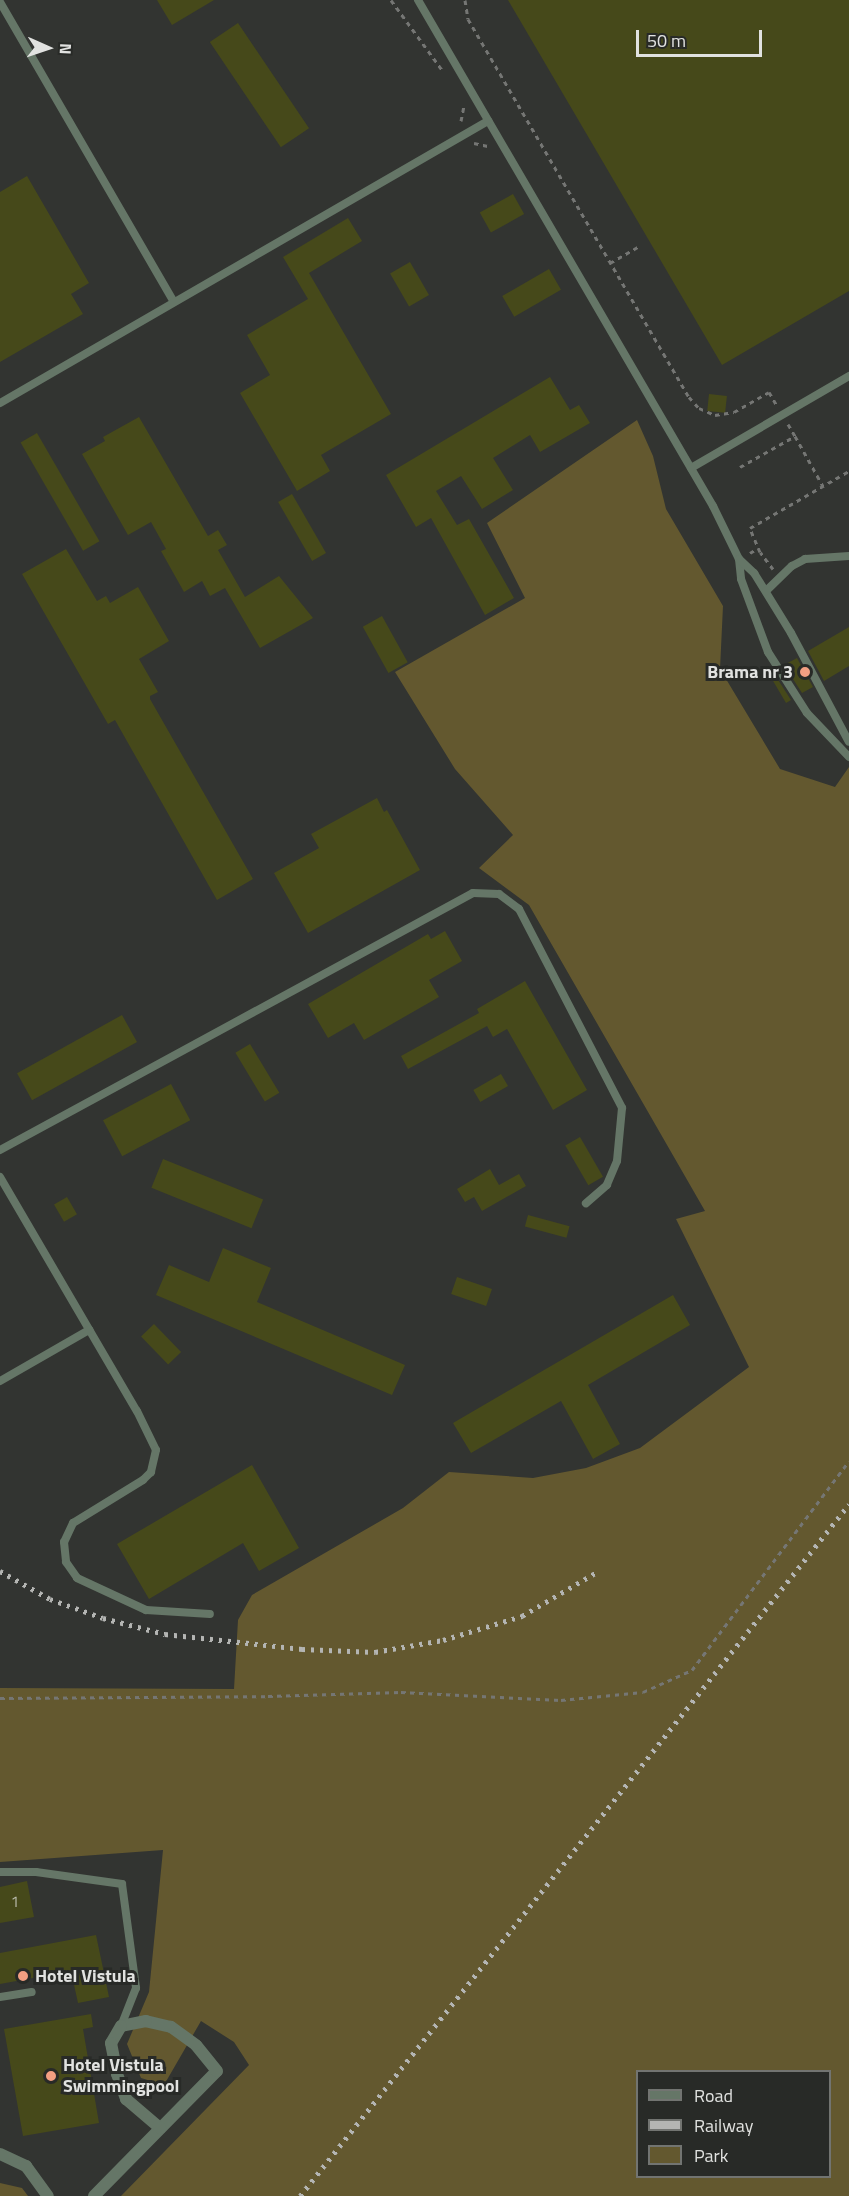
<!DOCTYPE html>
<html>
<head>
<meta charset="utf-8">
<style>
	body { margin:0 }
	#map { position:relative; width:849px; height:2196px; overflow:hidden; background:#323431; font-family:"Titillium Web",sans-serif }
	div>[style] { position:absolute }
	.green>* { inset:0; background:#63582f }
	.building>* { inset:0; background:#46491a; transform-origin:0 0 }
	.path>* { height:3px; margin-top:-1.5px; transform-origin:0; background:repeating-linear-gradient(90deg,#757674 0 4.5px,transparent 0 9px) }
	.service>* { height:8px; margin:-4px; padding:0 4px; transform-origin:4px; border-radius:4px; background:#657667 }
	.minor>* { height:12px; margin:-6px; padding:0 6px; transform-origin:6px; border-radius:6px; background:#657667 }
	.rail>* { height:4.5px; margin-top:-2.25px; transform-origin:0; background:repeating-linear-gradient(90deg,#b4b5b3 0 3px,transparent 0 9px) }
	.dots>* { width:16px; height:16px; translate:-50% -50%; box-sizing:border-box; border:3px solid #282a27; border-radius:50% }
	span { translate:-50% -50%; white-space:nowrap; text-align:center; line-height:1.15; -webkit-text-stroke:6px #282a27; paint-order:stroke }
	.number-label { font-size:15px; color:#babcae }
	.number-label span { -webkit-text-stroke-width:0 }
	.poi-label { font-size:18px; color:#e1e2e0; font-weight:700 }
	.right { translate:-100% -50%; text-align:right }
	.left { translate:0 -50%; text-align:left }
	.legend { position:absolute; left:636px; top:2070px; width:195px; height:108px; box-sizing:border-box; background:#282a27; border:2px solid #727471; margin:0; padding:8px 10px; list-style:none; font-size:18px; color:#e1e2e0 }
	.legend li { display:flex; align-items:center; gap:12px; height:30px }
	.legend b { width:30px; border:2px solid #727471 }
	.north { position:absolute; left:18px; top:18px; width:60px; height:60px; -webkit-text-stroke:4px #282a27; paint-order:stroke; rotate:93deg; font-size:16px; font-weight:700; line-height:24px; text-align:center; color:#e1e2e0 }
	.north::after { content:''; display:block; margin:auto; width:21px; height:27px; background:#e1e2e0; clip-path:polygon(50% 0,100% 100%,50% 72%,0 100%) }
	.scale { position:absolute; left:636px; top:30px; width:126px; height:27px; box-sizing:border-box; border:3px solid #e1e2e0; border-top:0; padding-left:8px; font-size:18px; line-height:21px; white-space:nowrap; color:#e1e2e0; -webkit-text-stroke:4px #282a27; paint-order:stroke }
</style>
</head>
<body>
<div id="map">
	<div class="green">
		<i style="clip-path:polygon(evenodd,637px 420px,653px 456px,666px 509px,723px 606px,720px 669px,780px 769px,835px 787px,849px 767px,849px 2196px,121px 2196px,249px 2065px,234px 2042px,201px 2021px,164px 2085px,141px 2078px,127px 2044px,149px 1992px,163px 1850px,0 1862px,0 1688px,234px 1689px,238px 1620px,252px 1595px,403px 1508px,449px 1472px,533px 1478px,586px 1468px,640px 1448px,749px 1367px,676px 1219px,705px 1211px,529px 905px,479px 868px,513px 835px,455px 769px,395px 672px,525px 598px,487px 523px,637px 420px,638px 2072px,830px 2072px,830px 2176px,638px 2176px,638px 2072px)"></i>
		<i style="clip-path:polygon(0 2183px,22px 2188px,28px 2196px,0 2196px)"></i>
	</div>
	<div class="building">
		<i style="clip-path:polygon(157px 0,214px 0,172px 25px)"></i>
		<i style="clip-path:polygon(508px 0,849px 0,849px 291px,722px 365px)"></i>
		<i style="left:238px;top:23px;width:127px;height:34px;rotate:56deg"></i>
		<i style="clip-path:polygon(27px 176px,89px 283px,71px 294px,83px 314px,0 362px,0 192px)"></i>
		<i style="left:513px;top:194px;width:23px;height:38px;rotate:61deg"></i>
		<i style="clip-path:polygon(348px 218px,362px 241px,309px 273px,391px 414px,321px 455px,330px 471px,297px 491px,240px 393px,270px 375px,247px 335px,308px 299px,283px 257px)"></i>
		<i style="left:410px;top:262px;width:38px;height:23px;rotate:60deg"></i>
		<i style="left:549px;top:269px;width:24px;height:54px;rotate:60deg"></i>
		<i style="clip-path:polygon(550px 377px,570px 410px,579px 405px,590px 423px,540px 452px,530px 435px,493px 458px,513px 490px,482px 509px,461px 476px,436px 491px,457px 525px,469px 519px,514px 598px,485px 615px,431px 518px,416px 527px,386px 475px)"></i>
		<i style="left:709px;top:394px;width:18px;height:17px;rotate:6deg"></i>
		<i style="clip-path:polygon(139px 417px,208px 536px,218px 530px,227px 545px,218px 550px,245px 597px,279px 576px,313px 618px,260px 648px,225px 588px,210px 596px,202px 581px,184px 592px,161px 551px,166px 549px,151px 522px,128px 535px,82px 454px,105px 441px,103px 437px)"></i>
		<i style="left:37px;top:433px;width:125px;height:19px;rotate:60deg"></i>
		<i style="left:292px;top:494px;width:68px;height:16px;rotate:60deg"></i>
		<i style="clip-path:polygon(66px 549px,97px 601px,106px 596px,110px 603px,138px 587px,169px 641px,139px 659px,158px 692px,150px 696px,150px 699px,253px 879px,217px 900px,115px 720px,108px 724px,22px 574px)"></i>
		<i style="left:382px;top:616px;width:53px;height:22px;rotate:61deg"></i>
		<i style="clip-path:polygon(849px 627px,849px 666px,824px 681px,808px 651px)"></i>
		<i style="clip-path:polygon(797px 658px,813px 687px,802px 693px,784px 665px)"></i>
		<i style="clip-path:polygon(773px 672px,791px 700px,786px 703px,769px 674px)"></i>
		<i style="clip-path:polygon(377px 798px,384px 812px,387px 810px,420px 870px,308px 933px,274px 873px,319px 848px,311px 834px)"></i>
		<i style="clip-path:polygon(445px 931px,462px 961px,429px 980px,439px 997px,364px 1040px,354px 1023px,328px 1038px,308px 1004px,428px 934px,431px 939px)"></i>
		<i style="clip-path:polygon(525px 981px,587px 1090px,553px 1110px,507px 1029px,493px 1037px,487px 1026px,408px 1069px,401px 1056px,479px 1013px,477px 1009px)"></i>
		<i style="left:122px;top:1015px;width:31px;height:120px;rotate:61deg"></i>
		<i style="left:250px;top:1044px;width:57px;height:17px;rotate:59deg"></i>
		<i style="left:501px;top:1074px;width:14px;height:32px;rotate:60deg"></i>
		<i style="left:171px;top:1084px;width:41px;height:77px;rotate:62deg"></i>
		<i style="left:580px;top:1137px;width:46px;height:17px;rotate:60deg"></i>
		<i style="left:163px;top:1159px;width:108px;height:31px;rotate:22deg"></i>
		<i style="clip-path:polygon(490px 1169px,499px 1185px,519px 1174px,526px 1186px,482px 1211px,474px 1197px,465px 1202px,457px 1189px)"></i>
		<i style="left:67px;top:1197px;width:20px;height:15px;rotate:60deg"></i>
		<i style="left:528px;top:1215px;width:43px;height:12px;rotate:15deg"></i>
		<i style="clip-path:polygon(223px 1248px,271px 1268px,257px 1302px,405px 1365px,392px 1395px,156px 1295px,169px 1265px,209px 1282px)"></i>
		<i style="left:457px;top:1277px;width:37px;height:18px;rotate:19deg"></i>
		<i style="clip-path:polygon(673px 1295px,690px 1325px,588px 1385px,620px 1444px,593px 1459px,561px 1401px,471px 1453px,453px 1423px)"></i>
		<i style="left:154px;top:1324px;width:39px;height:18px;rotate:46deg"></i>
		<i style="clip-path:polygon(252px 1465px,299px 1548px,259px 1571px,243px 1543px,149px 1599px,117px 1544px)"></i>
		<i style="clip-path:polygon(27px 1881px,34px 1917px,0 1923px,0 1887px)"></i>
		<i style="clip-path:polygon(96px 1935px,109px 1997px,78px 2003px,71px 1971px,0 1984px,0 1953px)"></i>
		<i style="clip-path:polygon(91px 2014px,93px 2027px,83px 2029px,99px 2123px,23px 2136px,4px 2029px)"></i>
	</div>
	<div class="path">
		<i style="left:391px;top:0;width:88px;rotate:53.8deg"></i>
		<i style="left:465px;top:0;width:19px;rotate:81deg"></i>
		<i style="left:468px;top:19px;width:438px;rotate:59.7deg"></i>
		<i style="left:689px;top:397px;width:15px;rotate:48deg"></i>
		<i style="left:699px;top:408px;width:17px;rotate:24deg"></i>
		<i style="left:715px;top:415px;width:19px;rotate:-9deg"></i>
		<i style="left:734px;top:412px;width:40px;rotate:-29.7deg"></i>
		<i style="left:769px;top:392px;width:16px;rotate:60deg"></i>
		<i style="left:461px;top:121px;width:16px;rotate:-79deg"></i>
		<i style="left:474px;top:143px;width:14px;rotate:12deg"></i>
		<i style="left:610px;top:263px;width:34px;rotate:-30deg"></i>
		<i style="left:788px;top:424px;width:14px;rotate:60deg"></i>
		<i style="left:740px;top:467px;width:63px;rotate:-29.4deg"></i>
		<i style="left:795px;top:436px;width:57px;rotate:60.8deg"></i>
		<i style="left:750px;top:553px;width:9px;rotate:-32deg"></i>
		<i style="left:773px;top:569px;width:21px;rotate:-127deg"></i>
		<i style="left:760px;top:552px;width:26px;rotate:-113deg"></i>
		<i style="left:750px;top:528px;width:114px;rotate:-29.9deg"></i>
		<i style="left:0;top:1698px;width:268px;rotate:-0.4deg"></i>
		<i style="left:268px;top:1696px;width:133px;rotate:-1.7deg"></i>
		<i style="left:401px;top:1692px;width:160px;rotate:2.9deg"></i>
		<i style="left:561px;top:1700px;width:82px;rotate:-5.6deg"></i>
		<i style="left:643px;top:1692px;width:54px;rotate:-24.2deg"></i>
		<i style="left:692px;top:1670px;width:261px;rotate:-53.1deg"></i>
	</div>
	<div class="service">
		<i style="left:418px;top:0;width:586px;rotate:59.76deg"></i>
		<i style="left:713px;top:506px;width:59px;rotate:63.9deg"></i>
		<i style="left:739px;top:559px;width:20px;rotate:84deg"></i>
		<i style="left:741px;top:579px;width:78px;rotate:69.7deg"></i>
		<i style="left:768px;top:652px;width:72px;rotate:57.4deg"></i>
		<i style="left:807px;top:713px;width:61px;rotate:46.3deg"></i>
		<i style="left:0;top:2px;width:345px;rotate:59.9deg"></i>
		<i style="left:0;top:403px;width:564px;rotate:-30.02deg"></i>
		<i style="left:691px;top:468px;width:183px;rotate:-30.2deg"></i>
		<i style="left:739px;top:559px;width:21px;rotate:43deg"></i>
		<i style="left:754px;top:573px;width:70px;rotate:58.3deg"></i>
		<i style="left:791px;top:633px;width:123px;rotate:62deg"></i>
		<i style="left:766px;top:591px;width:36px;rotate:-44deg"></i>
		<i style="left:792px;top:566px;width:15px;rotate:-28deg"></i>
		<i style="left:805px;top:559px;width:44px;rotate:-3.9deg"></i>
		<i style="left:0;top:1150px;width:538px;rotate:-28.52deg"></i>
		<i style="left:473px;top:893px;width:26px;rotate:2deg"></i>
		<i style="left:499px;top:894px;width:25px;rotate:37deg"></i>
		<i style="left:519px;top:909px;width:224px;rotate:62.6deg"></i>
		<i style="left:622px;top:1108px;width:53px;rotate:95.4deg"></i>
		<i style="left:617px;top:1161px;width:26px;rotate:113deg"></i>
		<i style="left:607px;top:1185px;width:28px;rotate:139deg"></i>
		<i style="left:0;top:1177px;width:271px;rotate:59.7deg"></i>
		<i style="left:137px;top:1411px;width:43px;rotate:64deg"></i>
		<i style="left:156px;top:1450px;width:23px;rotate:103deg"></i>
		<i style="left:151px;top:1472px;width:11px;rotate:135deg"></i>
		<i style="left:143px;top:1480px;width:82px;rotate:148.4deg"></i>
		<i style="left:73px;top:1523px;width:21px;rotate:115deg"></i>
		<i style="left:64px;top:1542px;width:20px;rotate:84deg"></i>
		<i style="left:66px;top:1562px;width:19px;rotate:55deg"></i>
		<i style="left:77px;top:1578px;width:76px;rotate:24.9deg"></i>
		<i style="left:146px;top:1610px;width:64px;rotate:3.6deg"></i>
		<i style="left:0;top:1381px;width:103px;rotate:-29.8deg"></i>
		<i style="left:0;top:1872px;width:36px"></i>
		<i style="left:36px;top:1872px;width:87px;rotate:7.9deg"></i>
		<i style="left:122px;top:1884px;width:105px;rotate:82.3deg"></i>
		<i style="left:136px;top:1988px;width:41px;rotate:111.5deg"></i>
		<i style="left:0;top:1997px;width:32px;rotate:-9deg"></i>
	</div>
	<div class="minor">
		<i style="left:0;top:2154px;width:29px;rotate:25deg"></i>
		<i style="left:26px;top:2166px;width:37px;rotate:54deg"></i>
		<i style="left:94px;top:2196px;width:175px;rotate:-45.5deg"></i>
		<i style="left:217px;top:2071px;width:33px;rotate:-129deg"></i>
		<i style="left:196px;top:2045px;width:31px;rotate:-144deg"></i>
		<i style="left:171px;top:2027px;width:26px;rotate:-167deg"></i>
		<i style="left:146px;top:2021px;width:25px;rotate:169deg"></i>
		<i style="left:121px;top:2026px;width:20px;rotate:120deg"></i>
		<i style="left:111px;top:2043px;width:32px;rotate:79deg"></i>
		<i style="left:117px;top:2074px;width:27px;rotate:70deg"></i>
		<i style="left:126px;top:2099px;width:45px;rotate:40.5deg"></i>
	</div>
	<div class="rail">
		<i style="left:0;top:1571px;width:57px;rotate:29.2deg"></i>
		<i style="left:50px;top:1599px;width:56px;rotate:19.7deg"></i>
		<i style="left:103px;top:1618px;width:64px;rotate:14.5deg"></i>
		<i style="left:165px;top:1634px;width:138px;rotate:6.2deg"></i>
		<i style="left:302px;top:1649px;width:73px;rotate:2.4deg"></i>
		<i style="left:375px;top:1652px;width:69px;rotate:-10deg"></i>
		<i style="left:443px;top:1640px;width:83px;rotate:-16.9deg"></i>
		<i style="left:522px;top:1616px;width:87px;rotate:-30.4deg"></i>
		<i style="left:300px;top:2196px;width:883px;rotate:-51.57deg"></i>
	</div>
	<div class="dots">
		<i style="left:805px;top:672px;background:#f39f82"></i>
		<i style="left:23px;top:1976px;background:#f39f82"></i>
		<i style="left:51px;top:2076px;background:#f39f82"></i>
	</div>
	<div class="number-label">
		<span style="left:15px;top:1902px">1</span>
	</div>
	<div class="poi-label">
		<span class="right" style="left:793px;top:672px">Brama nr 3</span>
		<span class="left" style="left:35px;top:1976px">Hotel Vistula</span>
		<span class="left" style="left:63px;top:2076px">Hotel Vistula<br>Swimmingpool</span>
	</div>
	<ul class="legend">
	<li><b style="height:8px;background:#657667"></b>Road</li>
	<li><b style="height:8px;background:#b4b5b3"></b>Railway</li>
	<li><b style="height:16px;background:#63582f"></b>Park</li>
	</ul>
	<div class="north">N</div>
	<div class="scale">50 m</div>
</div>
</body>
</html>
